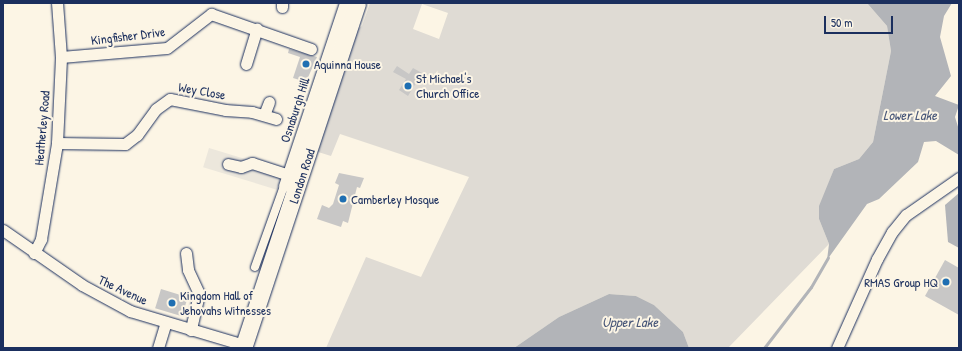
<!DOCTYPE html>
<html>
<head>
<meta charset="utf-8">
<style>
	body { margin:0 }
	#map { position:relative; width:962px; height:351px; overflow:hidden; background:#fcf5e5; font-family:"Patrick Hand",sans-serif }
	div>[style] { position:absolute }
	.built>* { inset:0; background:#ece7dc; transform-origin:0 0 }
	.green>* { inset:0; background:#dfdbd4 }
	.water>* { inset:0; background:#b2b4b8 }
	.stream>* { height:3px; margin:-1.5px; padding:0 1.5px; transform-origin:1.5px; border-radius:1.5px; background:#b2b4b8 }
	.building>* { inset:0; background:#c8c7c6; transform-origin:0 0 }
	.roads { filter:drop-shadow(0 0 1px #1b2f5e) drop-shadow(0 0 1px #1b2f5e) }
	.pedestrian>* { height:8px; margin:-4px; padding:0 4px; transform-origin:4px; border-radius:4px; background:#fcf5e5 }
	.minor>* { height:11px; margin:-5.5px; padding:0 5.5px; transform-origin:5.5px; border-radius:5.5px; background:#fcf5e5 }
	.primary>* { height:17px; margin:-8.5px; padding:0 8.5px; transform-origin:8.5px; border-radius:8.5px; background:#fcf5e5 }
	.dots>* { width:11px; height:11px; translate:-50% -50%; box-sizing:border-box; border:2px solid #fcf5e5; border-radius:50% }
	span { translate:-50% -50%; white-space:nowrap; text-align:center; line-height:1.15; -webkit-text-stroke:4px #fcf5e5; paint-order:stroke }
	.street-label { font-size:13px; color:#1b2f5e }
	.poi-label { font-size:13px; color:#1b2f5e }
	.left { translate:0 -50%; text-align:left }
	.right { translate:-100% -50%; text-align:right }
	.water-label { font-size:14px; color:#485779; font-style:italic }
	.frame { position:absolute; inset:0; border:4px solid #1b2f5e; pointer-events:none }
	.scale { position:absolute; left:824px; top:16px; width:69px; height:18px; box-sizing:border-box; border:2px solid #1b2f5e; border-top:0; padding-left:5px; font-size:12px; line-height:14px; white-space:nowrap; color:#1b2f5e; -webkit-text-stroke:3px #fcf5e5; paint-order:stroke }
</style>
</head>
<body>
<div id="map">
	<div class="built">
		<i style="left:209px;top:148px;width:77px;height:20px;rotate:17deg"></i>
	</div>
	<div class="green">
		<i style="clip-path:polygon(evenodd,370px 3px,867px 3px,887px 26px,891px 51px,873px 142px,859px 159px,834px 169px,828px 185px,819px 219px,829px 244px,728px 348px,689px 348px,683px 332px,654px 305px,636px 296px,609px 294px,559px 317px,514px 348px,326px 348px,366px 257px,421px 277px,469px 177px,340px 134px,331px 156px,315px 151px,355px 31px,362px 26px,370px 3px,422px 4px,448px 13px,439px 39px,413px 29px,422px 4px)"></i>
	</div>
	<div class="water">
		<i style="clip-path:polygon(867px 3px,952px 3px,944px 16px,940px 37px,951px 76px,935px 96px,959px 105px,955px 117px,959px 130px,959px 155px,936px 141px,924px 142px,918px 162px,879px 199px,867px 204px,827px 260px,829px 244px,819px 219px,819px 206px,834px 169px,859px 159px,873px 142px,891px 51px,887px 26px)"></i>
		<i style="clip-path:polygon(959px 193px,959px 248px,948px 242px,945px 205px)"></i>
		<i style="clip-path:polygon(609px 294px,636px 296px,654px 305px,683px 332px,689px 348px,514px 348px,559px 317px)"></i>
	</div>
	<div class="stream">
		<i style="left:764px;top:348px;width:77px;rotate:-52.4deg"></i>
		<i style="left:811px;top:287px;width:34px;rotate:-60deg"></i>
	</div>
	<div class="building">
		<i style="clip-path:polygon(289px 49px,317px 57px,306px 82px,293px 78px,300px 57px,288px 53px)"></i>
		<i style="clip-path:polygon(397px 66px,409px 74px,413px 68px,422px 73px,408px 96px,399px 90px,406px 79px,393px 72px)"></i>
		<i style="clip-path:polygon(339px 173px,364px 178px,360px 188px,357px 187px,348px 223px,343px 221px,341px 227px,317px 219px,322px 205px,329px 208px,333px 204px,339px 185px,335px 183px)"></i>
		<i style="clip-path:polygon(945px 260px,959px 268px,959px 315px,925px 296px)"></i>
		<i style="left:161px;top:289px;width:28px;height:20px;rotate:17deg"></i>
	</div>
	<div class="roads">
		<div class="pedestrian">
			<i style="left:255px;top:267px;width:86px;rotate:-70.3deg"></i>
		</div>
		<div class="minor">
			<i style="left:282px;top:3px;width:4px;rotate:90deg"></i>
			<i style="left:61px;top:57px;width:106px;rotate:-4.9deg"></i>
			<i style="left:167px;top:48px;width:56px;rotate:-37.7deg"></i>
			<i style="left:211px;top:14px;width:106px;rotate:19.3deg"></i>
			<i style="left:246px;top:64px;width:37px;rotate:-73deg"></i>
			<i style="left:264px;top:115px;width:14px;rotate:-69deg"></i>
			<i style="left:57px;top:143px;width:68px;rotate:0.8deg"></i>
			<i style="left:125px;top:144px;width:15px;rotate:-37deg"></i>
			<i style="left:137px;top:135px;width:32px;rotate:-54deg"></i>
			<i style="left:156px;top:109px;width:17px;rotate:-36deg"></i>
			<i style="left:170px;top:99px;width:56px;rotate:11.3deg"></i>
			<i style="left:225px;top:110px;width:27px;rotate:4deg"></i>
			<i style="left:252px;top:112px;width:25px;rotate:16deg"></i>
			<i style="left:228px;top:164px;width:13px;rotate:13deg"></i>
			<i style="left:241px;top:167px;width:12px;rotate:-20deg"></i>
			<i style="left:252px;top:163px;width:38px;rotate:18deg"></i>
			<i style="left:284px;top:186px;width:193px;rotate:-71.6deg"></i>
			<i style="left:3px;top:230px;width:96px;rotate:34.8deg"></i>
			<i style="left:82px;top:285px;width:55px;rotate:28.4deg"></i>
			<i style="left:130px;top:311px;width:119px;rotate:16.6deg"></i>
			<i style="left:34px;top:253px;width:16px;rotate:-63deg"></i>
			<i style="left:41px;top:239px;width:97px;rotate:-80.5deg"></i>
			<i style="left:57px;top:143px;width:86px;rotate:-87.3deg"></i>
			<i style="left:61px;top:57px;width:54px;rotate:-94.2deg"></i>
			<i style="left:186px;top:253px;width:17px;rotate:83deg"></i>
			<i style="left:188px;top:270px;width:26px;rotate:65deg"></i>
			<i style="left:199px;top:294px;width:37px;rotate:103deg"></i>
			<i style="left:158px;top:348px;width:27px;rotate:-73deg"></i>
			<i style="left:837px;top:348px;width:98px;rotate:-65.8deg"></i>
			<i style="left:877px;top:259px;width:31px;rotate:-61deg"></i>
			<i style="left:892px;top:232px;width:22px;rotate:-51deg"></i>
			<i style="left:906px;top:215px;width:65px;rotate:-34.9deg"></i>
		</div>
		<div class="primary">
			<i style="left:243px;top:348px;width:363px;rotate:-71.7deg"></i>
		</div>
	</div>
	<div class="dots">
		<i style="left:306px;top:64px;background:#1f6fb2"></i>
		<i style="left:408px;top:86px;background:#1f6fb2"></i>
		<i style="left:343px;top:199px;background:#1f6fb2"></i>
		<i style="left:946px;top:282px;background:#1f6fb2"></i>
		<i style="left:172px;top:303px;background:#1f6fb2"></i>
	</div>
	<div class="street-label">
		<span style="left:128px;top:36px;rotate:-7deg">Kingfisher Drive</span>
		<span style="left:202px;top:91px;rotate:10deg">Wey Close</span>
		<span style="left:295px;top:110px;rotate:-72deg">Osnaburgh Hill</span>
		<span style="left:42px;top:128px;rotate:-85deg">Heatherley Road</span>
		<span style="left:302px;top:176px;rotate:-72deg">London Road</span>
		<span style="left:123px;top:290px;rotate:25deg">The Avenue</span>
	</div>
	<div class="poi-label">
		<span class="left" style="left:314px;top:64px">Aquinna House</span>
		<span class="left" style="left:416px;top:86px">St Michael's<br>Church Office</span>
		<span class="left" style="left:351px;top:199px">Camberley Mosque</span>
		<span class="right" style="left:938px;top:282px">RMAS Group HQ</span>
		<span class="left" style="left:180px;top:303px">Kingdom Hall of<br>Jehovahs Witnesses</span>
	</div>
	<div class="water-label">
		<span style="left:910px;top:115px">Lower Lake</span>
		<span style="left:630px;top:322px">Upper Lake</span>
	</div>
	<div class="frame"></div>
	<div class="scale">50 m</div>
</div>
</body>
</html>
